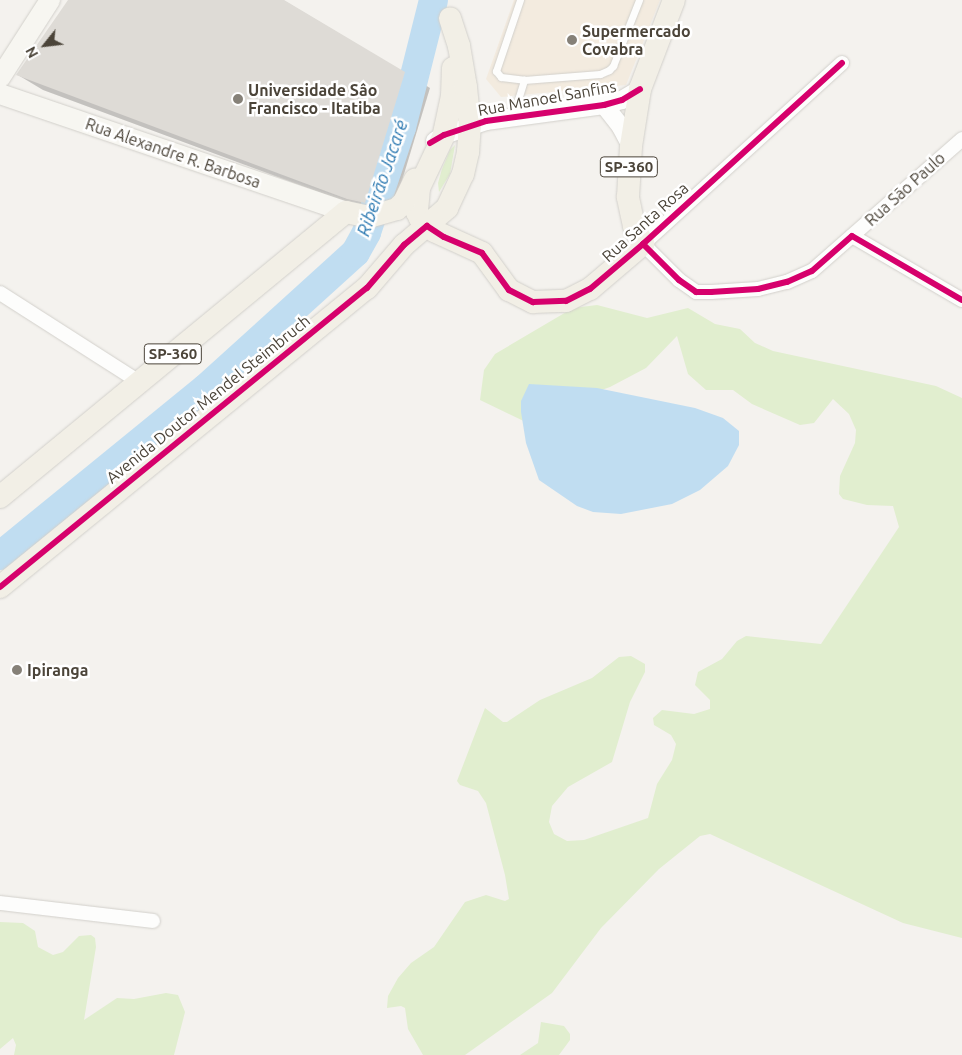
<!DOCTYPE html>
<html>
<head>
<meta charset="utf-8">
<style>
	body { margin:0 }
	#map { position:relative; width:962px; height:1055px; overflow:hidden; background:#f4f2ee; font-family:Ubuntu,sans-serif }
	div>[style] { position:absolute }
	.commercial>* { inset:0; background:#f3ebdf }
	.green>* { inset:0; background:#e1eecf }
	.water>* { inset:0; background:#c0ddf1 }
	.shadow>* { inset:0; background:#0003 }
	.river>* { height:29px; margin:-14.5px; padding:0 14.5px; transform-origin:14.5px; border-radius:14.5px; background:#c0ddf1 }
	.building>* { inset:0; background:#dedbd6 }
	.roads { filter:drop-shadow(0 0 1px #d2d0cb) drop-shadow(0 0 1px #d2d0cb) }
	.service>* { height:7px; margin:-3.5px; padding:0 3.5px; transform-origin:3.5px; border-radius:3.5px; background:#fdfdfc }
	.minor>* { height:14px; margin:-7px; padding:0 7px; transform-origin:7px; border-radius:7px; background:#fdfdfc }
	.tertiary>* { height:18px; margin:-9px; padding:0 9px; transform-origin:9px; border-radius:9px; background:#fdfdfc }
	.secondary>* { height:20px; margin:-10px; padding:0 10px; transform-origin:10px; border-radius:10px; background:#f7f6f1 }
	.primary>* { height:22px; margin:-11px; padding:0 11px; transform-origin:11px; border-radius:11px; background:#f2efe6 }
	.cycleway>* { height:6px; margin:-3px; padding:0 3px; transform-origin:3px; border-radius:3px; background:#d6006c }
	.dots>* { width:14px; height:14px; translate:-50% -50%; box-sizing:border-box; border:2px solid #fff; border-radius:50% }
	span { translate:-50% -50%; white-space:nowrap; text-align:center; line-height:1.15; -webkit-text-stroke:5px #fff; paint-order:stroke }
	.shield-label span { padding:1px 4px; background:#fff; border:1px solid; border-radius:4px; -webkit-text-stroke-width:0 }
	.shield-label { font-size:15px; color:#4b4439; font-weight:700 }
	.poi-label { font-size:16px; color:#4b4439; font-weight:700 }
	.left { translate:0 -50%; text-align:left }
	.street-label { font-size:16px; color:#4b4439 }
	.water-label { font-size:18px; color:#2e7ab2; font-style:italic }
	.north { position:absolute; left:20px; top:20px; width:50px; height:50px; -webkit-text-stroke:4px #fff; paint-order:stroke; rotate:241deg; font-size:14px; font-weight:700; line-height:20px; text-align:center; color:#4b4439 }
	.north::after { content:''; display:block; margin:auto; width:18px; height:22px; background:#4b4439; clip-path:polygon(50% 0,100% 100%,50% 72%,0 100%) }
</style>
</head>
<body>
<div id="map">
	<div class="commercial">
		<i style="clip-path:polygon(514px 0,660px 0,626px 85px,501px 97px,486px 79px)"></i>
	</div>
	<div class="green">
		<i style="clip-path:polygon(455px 145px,450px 174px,439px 192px,438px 183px,442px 169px,450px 150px)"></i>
		<i style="clip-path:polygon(597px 305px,647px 318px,688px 308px,715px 324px,740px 329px,755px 343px,773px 351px,936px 386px,962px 398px,962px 938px,903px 923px,710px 834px,700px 836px,659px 869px,601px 928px,552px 993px,465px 1055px,423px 1055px,408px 1029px,405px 1008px,401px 1006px,387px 1008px,388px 996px,398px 978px,411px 963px,434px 947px,465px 902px,486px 895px,505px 901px,509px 899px,505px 875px,486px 803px,478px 791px,460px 785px,457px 781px,485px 708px,503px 722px,507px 722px,540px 700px,592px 678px,619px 657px,631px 656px,645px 664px,645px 672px,630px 702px,612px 762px,568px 787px,552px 806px,549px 822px,554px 834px,567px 841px,584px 840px,648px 818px,657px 784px,672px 760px,676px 744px,671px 735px,654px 725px,653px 718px,662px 710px,694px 714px,710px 709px,710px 700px,695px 685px,698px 672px,722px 659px,737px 641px,746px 636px,821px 644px,899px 527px,893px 506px,867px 505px,843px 499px,839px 494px,840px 476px,855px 443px,856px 430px,849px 414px,833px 399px,814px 423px,800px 425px,752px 404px,733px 390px,706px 390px,688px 374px,677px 336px,646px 368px,610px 387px,579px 398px,532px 425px,480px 400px,484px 370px,495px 354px,573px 308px)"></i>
		<i style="clip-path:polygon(0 922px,23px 923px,35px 931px,38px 947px,53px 955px,63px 952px,79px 936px,91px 935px,95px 938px,96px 947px,84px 1020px,117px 998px,134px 999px,166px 993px,178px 995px,185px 1012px,174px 1055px,14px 1055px,16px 1045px,13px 1038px,0 1049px)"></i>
		<i style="clip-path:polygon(541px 1022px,564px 1026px,570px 1034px,570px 1040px,559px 1055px,520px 1055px,538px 1043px)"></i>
	</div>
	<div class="water">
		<i style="clip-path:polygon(529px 384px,597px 388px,695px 408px,723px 418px,739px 431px,739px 445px,728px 466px,700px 490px,672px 504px,621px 514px,593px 512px,577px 506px,539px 480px,526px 443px,521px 412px,521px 401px)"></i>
	</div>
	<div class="shadow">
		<i style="clip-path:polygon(69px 0,283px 0,430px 88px,391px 217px,375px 213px,43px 90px,18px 75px)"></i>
	</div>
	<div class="river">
		<i style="left:0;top:555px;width:264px;rotate:-39.2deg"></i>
		<i style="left:205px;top:388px;width:202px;rotate:-42.2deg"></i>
		<i style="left:355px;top:252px;width:23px;rotate:-61deg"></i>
		<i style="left:366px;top:232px;width:111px;rotate:-71.6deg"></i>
		<i style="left:401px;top:127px;width:131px;rotate:-75.9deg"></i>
	</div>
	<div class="building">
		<i style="clip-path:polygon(68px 0,284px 0,405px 72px,365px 203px,347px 199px,16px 75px)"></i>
	</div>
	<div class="roads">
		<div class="service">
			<i style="left:520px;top:0;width:75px;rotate:108.7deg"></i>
			<i style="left:496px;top:71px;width:8px;rotate:50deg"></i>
			<i style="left:501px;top:77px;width:23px;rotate:7deg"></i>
			<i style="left:524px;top:80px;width:76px;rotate:-4.5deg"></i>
			<i style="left:600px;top:74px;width:10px;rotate:-24deg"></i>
			<i style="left:609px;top:70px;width:6px;rotate:-45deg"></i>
			<i style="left:613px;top:66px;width:71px;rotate:-68.5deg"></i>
			<i style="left:513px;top:116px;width:38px;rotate:-73deg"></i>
		</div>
		<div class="minor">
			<i style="left:842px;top:63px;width:269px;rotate:137.7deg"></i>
			<i style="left:643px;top:244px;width:51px;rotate:45deg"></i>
			<i style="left:679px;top:280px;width:21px;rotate:35deg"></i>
			<i style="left:696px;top:292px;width:15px"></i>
			<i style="left:711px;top:292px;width:47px;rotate:-3.7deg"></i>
			<i style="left:758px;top:289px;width:30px;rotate:-14deg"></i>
			<i style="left:787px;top:282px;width:27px;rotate:-24deg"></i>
			<i style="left:812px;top:271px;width:200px;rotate:-41.3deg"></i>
			<i style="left:852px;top:236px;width:127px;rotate:30.2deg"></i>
			<i style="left:0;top:293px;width:165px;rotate:32.6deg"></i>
			<i style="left:0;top:903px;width:154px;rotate:6.7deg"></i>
		</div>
		<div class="tertiary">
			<i style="left:604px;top:105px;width:28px;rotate:52deg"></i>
			<i style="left:621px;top:127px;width:21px;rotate:62deg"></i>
			<i style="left:435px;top:141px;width:11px;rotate:-34deg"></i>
			<i style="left:444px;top:135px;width:44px;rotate:-18.4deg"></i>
			<i style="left:486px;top:121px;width:119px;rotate:-7.7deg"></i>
			<i style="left:604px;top:105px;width:19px;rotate:-16deg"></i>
			<i style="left:622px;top:100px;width:21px;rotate:-31deg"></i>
		</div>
		<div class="secondary">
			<i style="left:0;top:78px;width:93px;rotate:-57.3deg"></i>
			<i style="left:0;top:94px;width:366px;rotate:18.8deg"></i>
		</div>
		<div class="primary">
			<i style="left:453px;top:68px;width:28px;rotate:92deg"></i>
			<i style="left:452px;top:96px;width:40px;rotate:102deg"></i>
			<i style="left:444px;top:135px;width:59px;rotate:115.3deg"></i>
			<i style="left:419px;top:188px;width:24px;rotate:95deg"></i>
			<i style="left:417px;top:212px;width:7px;rotate:63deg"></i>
			<i style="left:420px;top:218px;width:19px;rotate:43deg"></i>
			<i style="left:434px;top:231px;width:53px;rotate:24.6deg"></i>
			<i style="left:482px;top:253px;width:46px;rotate:53.9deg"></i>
			<i style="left:509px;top:290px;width:27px;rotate:27deg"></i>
			<i style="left:533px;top:302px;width:33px;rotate:-2deg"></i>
			<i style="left:566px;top:301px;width:27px;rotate:-27deg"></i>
			<i style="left:590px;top:289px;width:70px;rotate:-40.3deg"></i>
			<i style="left:643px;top:244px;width:20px;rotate:-117deg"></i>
			<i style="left:634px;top:226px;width:30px;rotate:-102deg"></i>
			<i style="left:628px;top:197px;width:51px;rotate:-86.6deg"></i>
			<i style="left:631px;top:146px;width:58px;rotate:-81deg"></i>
			<i style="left:640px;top:89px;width:95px;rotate:-69.1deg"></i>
			<i style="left:0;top:497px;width:448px;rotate:-39.5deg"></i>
			<i style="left:346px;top:212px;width:24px;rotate:12deg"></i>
			<i style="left:369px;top:217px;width:29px;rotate:-16deg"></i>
			<i style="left:397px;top:209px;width:10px;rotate:-45deg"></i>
			<i style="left:404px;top:202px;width:25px;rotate:-64deg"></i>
			<i style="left:0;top:587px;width:473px;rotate:-39.2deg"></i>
			<i style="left:367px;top:288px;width:57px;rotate:-49.3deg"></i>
			<i style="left:404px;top:245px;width:57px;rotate:-40.7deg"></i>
			<i style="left:447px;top:208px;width:38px;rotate:-65deg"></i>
			<i style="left:463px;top:174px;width:23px;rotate:-77deg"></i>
			<i style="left:468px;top:152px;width:26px;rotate:-86deg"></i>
			<i style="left:470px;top:126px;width:39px;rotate:-96deg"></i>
			<i style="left:466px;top:87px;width:42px;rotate:-99.7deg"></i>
			<i style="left:459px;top:46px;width:29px;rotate:-108deg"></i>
		</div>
	</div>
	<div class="cycleway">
		<i style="left:430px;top:143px;width:16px;rotate:-30deg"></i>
		<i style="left:444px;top:135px;width:44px;rotate:-18.4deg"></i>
		<i style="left:486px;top:121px;width:119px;rotate:-7.7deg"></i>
		<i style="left:604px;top:105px;width:19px;rotate:-16deg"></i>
		<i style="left:622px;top:100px;width:21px;rotate:-31deg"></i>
		<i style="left:643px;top:244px;width:51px;rotate:45deg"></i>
		<i style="left:679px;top:280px;width:21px;rotate:35deg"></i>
		<i style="left:696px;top:292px;width:15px"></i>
		<i style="left:711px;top:292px;width:47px;rotate:-3.7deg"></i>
		<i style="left:758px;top:289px;width:30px;rotate:-14deg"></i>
		<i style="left:787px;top:282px;width:27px;rotate:-24deg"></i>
		<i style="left:812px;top:271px;width:53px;rotate:-41.2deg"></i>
		<i style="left:852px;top:236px;width:127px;rotate:30.2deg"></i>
		<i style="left:0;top:587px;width:473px;rotate:-39.2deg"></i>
		<i style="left:367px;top:288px;width:57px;rotate:-49.3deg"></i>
		<i style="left:404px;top:245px;width:30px;rotate:-40deg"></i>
		<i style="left:427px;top:226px;width:20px;rotate:33deg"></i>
		<i style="left:444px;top:237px;width:41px;rotate:22.8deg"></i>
		<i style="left:482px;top:253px;width:46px;rotate:53.9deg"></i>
		<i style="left:509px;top:290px;width:27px;rotate:27deg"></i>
		<i style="left:533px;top:302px;width:33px;rotate:-2deg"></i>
		<i style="left:566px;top:301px;width:27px;rotate:-27deg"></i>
		<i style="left:590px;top:289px;width:70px;rotate:-40.3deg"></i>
		<i style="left:643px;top:244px;width:269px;rotate:-42.3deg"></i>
	</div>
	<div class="dots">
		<i style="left:572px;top:40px;background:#868178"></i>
		<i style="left:238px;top:99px;background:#868178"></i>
		<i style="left:17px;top:670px;background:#868178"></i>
	</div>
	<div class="shield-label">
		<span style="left:629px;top:167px">SP-360</span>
		<span style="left:173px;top:354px">SP-360</span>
	</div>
	<div class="poi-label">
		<span class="left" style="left:582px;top:40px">Supermercado<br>Covabra</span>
		<span class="left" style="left:248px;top:99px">Universidade Sâo<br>Francisco - Itatiba</span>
		<span class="left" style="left:27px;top:670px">Ipiranga</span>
	</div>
	<div class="street-label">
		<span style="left:547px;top:98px;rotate:-10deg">Rua Manoel Sanfins</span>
		<span style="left:173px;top:153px;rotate:19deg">Rua Alexandre R. Barbosa</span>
		<span style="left:905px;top:189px;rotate:-42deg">Rua São Paulo</span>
		<span style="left:645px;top:222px;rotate:-42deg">Rua Santa Rosa</span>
		<span style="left:208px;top:399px;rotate:-39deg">Avenida Doutor Mendel Steimbruch</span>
	</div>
	<div class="water-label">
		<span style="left:382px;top:178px;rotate:-71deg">Ribeirão Jacaré</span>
	</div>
	<div class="north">N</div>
</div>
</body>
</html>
